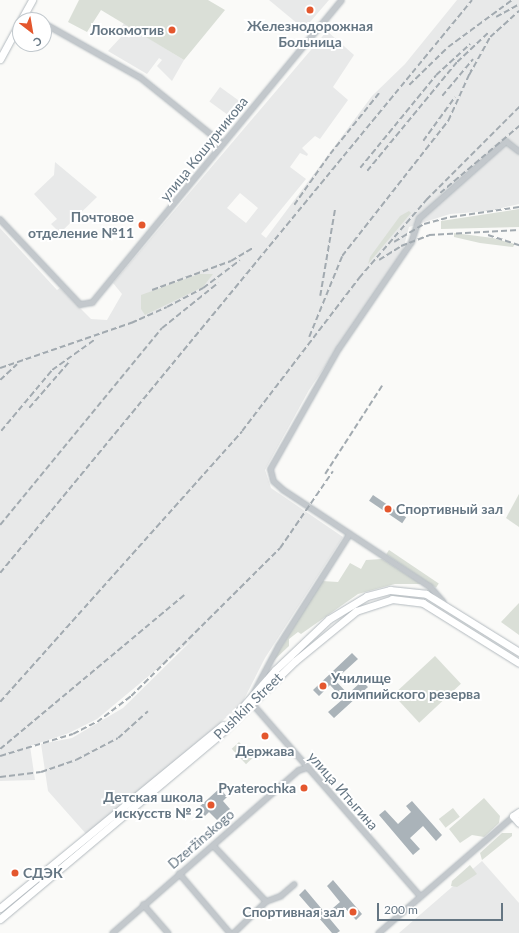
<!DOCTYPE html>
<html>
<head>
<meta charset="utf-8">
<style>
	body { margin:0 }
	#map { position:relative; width:519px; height:933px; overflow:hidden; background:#fafaf8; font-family:Lato,sans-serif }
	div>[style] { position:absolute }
	.built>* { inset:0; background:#e8e9e9; transform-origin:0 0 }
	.green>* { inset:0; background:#dadfd7; transform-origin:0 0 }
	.building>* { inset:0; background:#aab3b9; transform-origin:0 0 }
	.roads { filter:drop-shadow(0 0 1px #b3babf) drop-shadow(0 0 1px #b3babf) }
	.street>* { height:4.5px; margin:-2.25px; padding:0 2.25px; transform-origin:2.25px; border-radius:2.25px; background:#c3c8cc }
	.secondary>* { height:7px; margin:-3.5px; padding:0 3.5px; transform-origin:3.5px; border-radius:3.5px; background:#fff }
	.primary>* { height:7px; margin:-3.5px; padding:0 3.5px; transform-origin:3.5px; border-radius:3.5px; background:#fff }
	.rail>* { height:1.5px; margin-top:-0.75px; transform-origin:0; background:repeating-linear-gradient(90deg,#a2aab0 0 6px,transparent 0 9px) }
	.dots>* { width:11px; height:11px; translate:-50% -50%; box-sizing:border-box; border:2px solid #fff; border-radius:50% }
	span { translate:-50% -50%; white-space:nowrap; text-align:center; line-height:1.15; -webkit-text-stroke:4px #fff; paint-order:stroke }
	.poi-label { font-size:14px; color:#657683; font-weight:700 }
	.right { translate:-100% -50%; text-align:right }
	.left { translate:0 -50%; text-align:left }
	.street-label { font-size:14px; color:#657683 }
	.north { position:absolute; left:12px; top:12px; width:40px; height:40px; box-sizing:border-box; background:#fff; border:1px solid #c1c8cd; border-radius:50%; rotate:149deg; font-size:11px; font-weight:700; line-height:16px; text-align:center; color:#657683 }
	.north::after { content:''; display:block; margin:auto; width:14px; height:18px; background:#e4572e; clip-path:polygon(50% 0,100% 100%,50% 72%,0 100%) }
	.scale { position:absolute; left:377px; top:903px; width:126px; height:18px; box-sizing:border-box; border:2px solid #657683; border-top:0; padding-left:5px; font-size:12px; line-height:14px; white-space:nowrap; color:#657683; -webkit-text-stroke:3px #fff; paint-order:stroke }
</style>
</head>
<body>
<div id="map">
	<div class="built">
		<i style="clip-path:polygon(269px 0,329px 0,304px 29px)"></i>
		<i style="clip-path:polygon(evenodd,457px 0,519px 0,519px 204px,489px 211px,450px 214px,409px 227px,403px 250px,309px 390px,265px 470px,271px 488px,343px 537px,265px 658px,241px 705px,87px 835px,48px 791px,41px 744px,72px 738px,123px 708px,192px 640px,97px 719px,69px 733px,30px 746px,35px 780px,0 781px,0 228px,57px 290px,60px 288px,91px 319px,107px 320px,122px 294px,113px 283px,327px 31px,354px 55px,333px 87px,348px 100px,320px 139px,315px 136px,302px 148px,308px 154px,307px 156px,300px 153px,290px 167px,306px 179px,261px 234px,266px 238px,372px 96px,405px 64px,457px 0,240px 193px,258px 208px,246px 223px,227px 208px,240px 193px)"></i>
		<i style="clip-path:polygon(124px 23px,184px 60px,172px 81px,157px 66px,162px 60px,159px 58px,147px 74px,108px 51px,121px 37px,119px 31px)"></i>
		<i style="left:220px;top:87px;width:29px;height:18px;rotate:36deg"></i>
		<i style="clip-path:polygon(55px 162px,97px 197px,60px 233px,51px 224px,57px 219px,34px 194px,54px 175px)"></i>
		<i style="clip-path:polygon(482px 861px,519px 903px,519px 933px,399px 933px)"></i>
	</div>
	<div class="green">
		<i style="clip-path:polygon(79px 0,208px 0,225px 10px,184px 60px,101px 10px,87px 32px,68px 22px)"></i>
		<i style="clip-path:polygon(519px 209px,519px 227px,441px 229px,441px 221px)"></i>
		<i style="clip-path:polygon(409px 211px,411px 213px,368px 264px,370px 257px,400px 216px)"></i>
		<i style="clip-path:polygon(454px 233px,493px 238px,515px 244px,513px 247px,480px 243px,454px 237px)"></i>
		<i style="clip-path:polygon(199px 274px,213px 274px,203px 287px,145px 315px,141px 309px,141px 295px)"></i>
		<i style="clip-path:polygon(519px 494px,519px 527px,506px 518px)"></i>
		<i style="left:389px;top:550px;width:60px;height:5px;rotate:34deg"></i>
		<i style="clip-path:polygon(382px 559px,421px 584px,395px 584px,358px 594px,301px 634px,298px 632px,289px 639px,289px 646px,272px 662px,322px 581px,338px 582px,350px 563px,361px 569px,366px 560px)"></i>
		<i style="clip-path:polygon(519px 603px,519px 635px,501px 622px)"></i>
		<i style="left:435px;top:656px;width:38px;height:57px;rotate:47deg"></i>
		<i style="left:239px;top:742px;width:21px;height:10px;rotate:47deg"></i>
		<i style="clip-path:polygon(484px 798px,500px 816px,499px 823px,484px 837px,472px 835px,460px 843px,449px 829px)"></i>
		<i style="left:453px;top:808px;width:11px;height:18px;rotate:52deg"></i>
		<i style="clip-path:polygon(502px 833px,512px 833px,512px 836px,482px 860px,480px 853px)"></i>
		<i style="clip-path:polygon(470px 865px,477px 874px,457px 887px,451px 886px,452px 881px)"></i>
	</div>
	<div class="building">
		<i style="left:373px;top:495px;width:40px;height:7px;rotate:34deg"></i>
		<i style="clip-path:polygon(352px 653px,358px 659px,335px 680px,348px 694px,362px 681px,368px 687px,334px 718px,328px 712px,343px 699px,330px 685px,319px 696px,313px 690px)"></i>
		<i style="clip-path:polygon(220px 788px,227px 797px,223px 801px,230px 809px,217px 820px,209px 812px,205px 816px,198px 808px)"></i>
		<i style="clip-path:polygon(412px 801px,442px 835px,436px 841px,423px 826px,410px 838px,420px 849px,413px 855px,379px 815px,385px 810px,398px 824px,411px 812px,406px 806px)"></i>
		<i style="clip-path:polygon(333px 880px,362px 914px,356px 920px,344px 907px,330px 919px,340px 931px,337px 933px,332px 933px,299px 895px,305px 889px,326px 914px,340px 902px,327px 886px)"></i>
	</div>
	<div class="roads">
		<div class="street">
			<i style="left:25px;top:13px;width:16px;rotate:27deg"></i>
			<i style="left:44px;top:23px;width:110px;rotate:29.4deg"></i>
			<i style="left:140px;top:77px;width:105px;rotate:38.8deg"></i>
			<i style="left:0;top:219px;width:117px;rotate:46.7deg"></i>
			<i style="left:80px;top:304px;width:12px;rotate:-9deg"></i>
			<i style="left:92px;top:302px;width:391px;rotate:-50.5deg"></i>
			<i style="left:443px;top:602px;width:20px;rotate:-131deg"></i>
			<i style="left:430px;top:587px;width:176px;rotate:-146.6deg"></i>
			<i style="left:283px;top:490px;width:13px;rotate:-138deg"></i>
			<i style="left:273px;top:481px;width:12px;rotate:-104deg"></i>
			<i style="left:270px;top:469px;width:138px;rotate:-60.5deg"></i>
			<i style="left:338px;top:349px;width:130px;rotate:-55.7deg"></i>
			<i style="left:411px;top:242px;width:25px;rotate:-72deg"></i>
			<i style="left:419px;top:218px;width:116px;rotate:-41.5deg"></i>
			<i style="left:506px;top:141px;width:16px;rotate:38deg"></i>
			<i style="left:252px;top:695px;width:55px;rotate:-62deg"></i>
			<i style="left:278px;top:646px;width:133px;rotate:-57.6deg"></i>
			<i style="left:251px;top:702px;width:257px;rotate:48.9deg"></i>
			<i style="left:213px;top:845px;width:77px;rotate:46.6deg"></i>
			<i style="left:179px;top:873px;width:79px;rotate:49.6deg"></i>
			<i style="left:143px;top:904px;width:38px;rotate:49deg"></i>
			<i style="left:112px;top:933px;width:247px;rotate:-41.2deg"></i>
			<i style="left:298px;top:770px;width:10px;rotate:-17deg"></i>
			<i style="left:233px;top:933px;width:46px;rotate:-44.1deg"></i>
			<i style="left:266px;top:901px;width:15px;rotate:-20deg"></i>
			<i style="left:280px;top:896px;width:18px;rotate:-41deg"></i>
			<i style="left:378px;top:933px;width:179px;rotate:-40.9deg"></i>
		</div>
		<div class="secondary">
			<i style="left:21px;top:20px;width:23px;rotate:-61deg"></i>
			<i style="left:0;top:59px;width:42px;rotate:-61.6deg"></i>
		</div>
		<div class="primary">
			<i style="left:238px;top:712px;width:56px;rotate:-48.6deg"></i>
			<i style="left:275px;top:670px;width:74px;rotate:-43.4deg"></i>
			<i style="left:329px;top:619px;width:44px;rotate:-31.2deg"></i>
			<i style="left:367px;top:596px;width:24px;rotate:-15deg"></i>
			<i style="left:390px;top:590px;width:36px;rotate:6deg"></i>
			<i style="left:426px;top:594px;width:110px;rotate:31.9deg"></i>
			<i style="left:519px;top:812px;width:7px;rotate:146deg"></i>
			<i style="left:513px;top:816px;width:9px;rotate:49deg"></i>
			<i style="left:0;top:908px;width:288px;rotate:-39.4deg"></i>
			<i style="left:0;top:919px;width:283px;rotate:-40deg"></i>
			<i style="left:217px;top:737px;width:109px;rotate:-44.3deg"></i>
			<i style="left:295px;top:661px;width:79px;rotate:-39.3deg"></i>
			<i style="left:356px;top:611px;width:38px;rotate:-18deg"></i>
			<i style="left:392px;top:599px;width:31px;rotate:7deg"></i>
			<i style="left:423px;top:603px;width:113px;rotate:32deg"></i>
		</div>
	</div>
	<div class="rail">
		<i style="left:496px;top:17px;width:26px;rotate:-29deg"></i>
		<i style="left:469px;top:75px;width:43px;rotate:-61.1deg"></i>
		<i style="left:490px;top:37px;width:39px;rotate:-42deg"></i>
		<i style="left:409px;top:85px;width:54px;rotate:-44.3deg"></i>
		<i style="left:448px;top:47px;width:79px;rotate:-36.3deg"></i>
		<i style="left:442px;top:96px;width:48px;rotate:-50deg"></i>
		<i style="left:423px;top:141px;width:54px;rotate:-54deg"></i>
		<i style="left:360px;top:168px;width:120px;rotate:-50.7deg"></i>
		<i style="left:436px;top:75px;width:46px;rotate:-42.4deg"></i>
		<i style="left:367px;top:171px;width:141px;rotate:-50.5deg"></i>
		<i style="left:457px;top:62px;width:44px;rotate:-43.2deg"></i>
		<i style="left:440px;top:193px;width:104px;rotate:-40.3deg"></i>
		<i style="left:294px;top:205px;width:62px;rotate:-54.8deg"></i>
		<i style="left:330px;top:154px;width:78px;rotate:-51.2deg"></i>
		<i style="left:488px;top:235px;width:33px;rotate:18deg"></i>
		<i style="left:394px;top:242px;width:35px;rotate:-31deg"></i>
		<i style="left:424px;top:224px;width:28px;rotate:-15deg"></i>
		<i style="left:451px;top:217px;width:69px;rotate:-8.4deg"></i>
		<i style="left:379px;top:260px;width:26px;rotate:-32deg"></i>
		<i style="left:401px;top:246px;width:30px;rotate:-21deg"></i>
		<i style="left:429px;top:235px;width:90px;rotate:-3.2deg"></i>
		<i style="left:152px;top:290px;width:84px;rotate:-20.2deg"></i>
		<i style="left:231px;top:261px;width:27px;rotate:-31deg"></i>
		<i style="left:320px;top:296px;width:89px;rotate:-80.3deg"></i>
		<i style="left:309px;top:337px;width:87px;rotate:-67.8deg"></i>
		<i style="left:342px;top:256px;width:172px;rotate:-51.9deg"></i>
		<i style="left:448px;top:121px;width:56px;rotate:-65.7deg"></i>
		<i style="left:0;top:368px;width:139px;rotate:-19deg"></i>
		<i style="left:131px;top:323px;width:39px;rotate:-24deg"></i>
		<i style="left:167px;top:307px;width:41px;rotate:-27.8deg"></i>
		<i style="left:203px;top:288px;width:46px;rotate:-37.1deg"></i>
		<i style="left:0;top:380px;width:23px;rotate:-43deg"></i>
		<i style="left:29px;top:408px;width:61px;rotate:-49deg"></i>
		<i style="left:1px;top:431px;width:80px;rotate:-50.1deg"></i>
		<i style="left:52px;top:370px;width:52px;rotate:-35.5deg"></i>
		<i style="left:325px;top:474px;width:107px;rotate:-57.2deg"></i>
		<i style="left:0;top:525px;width:255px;rotate:-50.6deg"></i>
		<i style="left:162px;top:328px;width:72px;rotate:-38.8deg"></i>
		<i style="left:0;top:573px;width:742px;rotate:-50.52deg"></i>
		<i style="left:0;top:702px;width:363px;rotate:-48.2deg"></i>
		<i style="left:242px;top:431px;width:193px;rotate:-52.6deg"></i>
		<i style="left:359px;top:278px;width:103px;rotate:-49.3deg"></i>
		<i style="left:426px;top:200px;width:132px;rotate:-45deg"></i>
		<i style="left:0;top:749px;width:240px;rotate:-39.9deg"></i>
		<i style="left:0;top:756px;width:76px;rotate:-16.8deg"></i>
		<i style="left:73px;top:734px;width:27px;rotate:-27deg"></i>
		<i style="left:97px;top:722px;width:43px;rotate:-37.4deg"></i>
		<i style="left:131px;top:696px;width:210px;rotate:-44.8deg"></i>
		<i style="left:280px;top:548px;width:93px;rotate:-55.5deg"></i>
		<i style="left:0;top:777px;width:41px;rotate:-7deg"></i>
		<i style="left:41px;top:772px;width:37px;rotate:-19deg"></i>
		<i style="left:76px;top:760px;width:47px;rotate:-27.6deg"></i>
		<i style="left:118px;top:738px;width:40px;rotate:-42deg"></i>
	</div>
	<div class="dots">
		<i style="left:310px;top:10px;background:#e4572e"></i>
		<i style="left:172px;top:30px;background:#e4572e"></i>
		<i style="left:142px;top:225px;background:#e4572e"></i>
		<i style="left:388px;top:509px;background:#e4572e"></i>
		<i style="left:323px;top:686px;background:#e4572e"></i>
		<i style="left:265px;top:736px;background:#e4572e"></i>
		<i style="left:304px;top:788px;background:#e4572e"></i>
		<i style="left:211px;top:805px;background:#e4572e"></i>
		<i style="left:15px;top:873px;background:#e4572e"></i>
		<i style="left:353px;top:912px;background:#e4572e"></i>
	</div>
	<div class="poi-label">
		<span style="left:310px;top:34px">Железнодорожная<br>Больница</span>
		<span class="right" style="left:164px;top:30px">Локомотив</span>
		<span class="right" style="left:134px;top:225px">Почтовое<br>отделение №11</span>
		<span class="left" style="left:396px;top:509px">Спортивный зал</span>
		<span class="left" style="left:331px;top:686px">Училище<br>олимпийского резерва</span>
		<span style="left:265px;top:751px">Держава</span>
		<span class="right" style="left:296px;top:788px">Pyaterochka</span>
		<span class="right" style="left:203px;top:805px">Детская школа<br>искусств № 2</span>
		<span class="left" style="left:23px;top:873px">СДЭК</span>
		<span class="right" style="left:345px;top:912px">Спортивная зал</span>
	</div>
	<div class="street-label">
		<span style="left:204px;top:149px;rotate:-51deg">улица Кошурникова</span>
		<span style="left:248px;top:706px;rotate:-44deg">Pushkin Street</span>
		<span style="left:343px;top:791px;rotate:49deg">улица Итыгина</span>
		<span style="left:201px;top:839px;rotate:-41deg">Dzeržinskogo</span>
	</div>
	<div class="north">С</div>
	<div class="scale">200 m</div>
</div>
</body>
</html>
